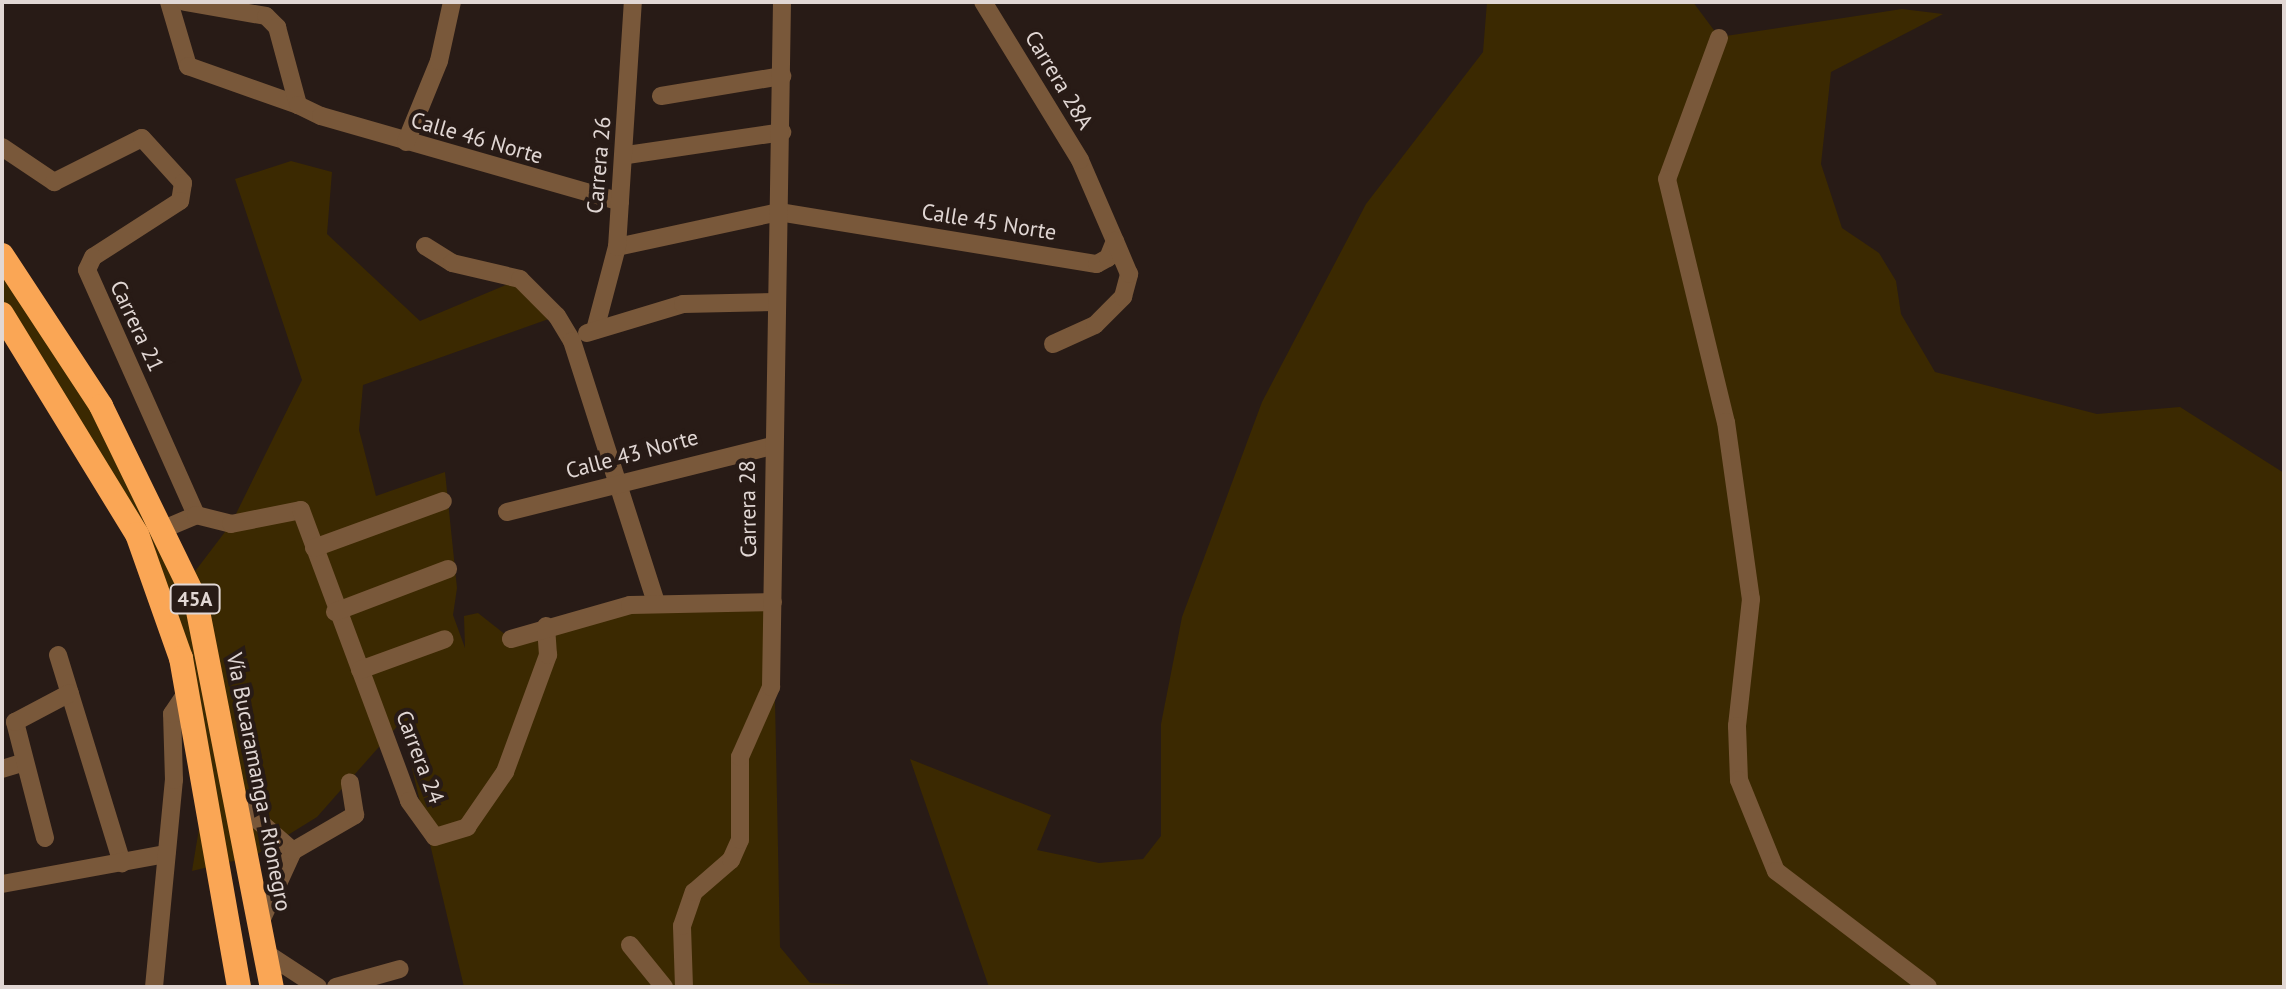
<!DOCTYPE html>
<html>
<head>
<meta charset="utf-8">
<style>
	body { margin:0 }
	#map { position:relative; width:2286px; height:989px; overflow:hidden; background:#281b16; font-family:"PT Sans",sans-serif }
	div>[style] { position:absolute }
	.green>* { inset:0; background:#3b2901 }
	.minor>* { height:18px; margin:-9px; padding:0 9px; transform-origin:9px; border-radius:9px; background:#79583a }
	.highway>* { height:24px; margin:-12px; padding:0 12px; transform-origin:12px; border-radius:12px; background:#faa655 }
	span { translate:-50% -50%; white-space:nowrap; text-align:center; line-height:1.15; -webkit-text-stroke:8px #281b16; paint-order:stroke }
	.shield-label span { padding:2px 6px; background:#281b16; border:2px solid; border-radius:6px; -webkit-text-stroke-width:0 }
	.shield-label { font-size:20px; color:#e1d7d4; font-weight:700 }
	.street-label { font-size:22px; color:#e1d7d4 }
	.frame { position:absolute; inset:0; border:4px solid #e1d7d4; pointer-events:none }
</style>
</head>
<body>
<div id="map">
	<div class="green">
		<i style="clip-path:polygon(1487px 2px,1693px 2px,1719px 37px,1902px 9px,1943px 14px,1831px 72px,1821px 164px,1842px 228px,1879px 253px,1896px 281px,1901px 314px,1935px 372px,2097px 414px,2180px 407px,2284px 473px,2284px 987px,989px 987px,910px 759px,1051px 815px,1037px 850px,1099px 863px,1143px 859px,1161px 836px,1161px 724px,1182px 617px,1262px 402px,1366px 204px,1483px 52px)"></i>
		<i style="clip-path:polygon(291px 161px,332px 172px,327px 234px,420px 321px,520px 279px,557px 316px,363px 385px,359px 430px,376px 496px,445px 472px,457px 588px,453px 615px,465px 648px,464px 616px,478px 613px,511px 639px,598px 611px,773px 602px,780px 947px,810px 983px,919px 987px,464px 987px,401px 722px,317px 817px,254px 856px,192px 871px,206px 786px,172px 669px,134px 551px,2px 334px,2px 263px,193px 574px,231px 524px,302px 380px,235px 179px)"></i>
	</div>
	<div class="minor">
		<i style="left:169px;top:2px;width:67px;rotate:73.5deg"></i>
		<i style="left:188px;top:66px;width:117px;rotate:19.5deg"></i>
		<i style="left:185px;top:2px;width:82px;rotate:9.8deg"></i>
		<i style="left:266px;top:16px;width:16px;rotate:45deg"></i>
		<i style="left:277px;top:27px;width:81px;rotate:74.9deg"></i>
		<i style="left:298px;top:105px;width:25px;rotate:26deg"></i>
		<i style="left:321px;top:116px;width:311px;rotate:16deg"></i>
		<i style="left:1719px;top:38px;width:150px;rotate:110.2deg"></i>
		<i style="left:1667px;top:179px;width:250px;rotate:76.4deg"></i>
		<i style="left:1726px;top:422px;width:179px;rotate:82deg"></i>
		<i style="left:1751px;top:599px;width:128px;rotate:96.3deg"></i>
		<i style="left:1737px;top:726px;width:54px;rotate:87.9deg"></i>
		<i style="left:1739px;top:780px;width:98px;rotate:67.9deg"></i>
		<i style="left:1776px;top:871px;width:191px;rotate:37.3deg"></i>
		<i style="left:661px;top:96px;width:123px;rotate:-9.4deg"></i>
		<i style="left:406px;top:142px;width:87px;rotate:-67.8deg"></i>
		<i style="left:439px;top:61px;width:60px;rotate:-77.6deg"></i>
		<i style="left:2px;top:147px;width:63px;rotate:33.9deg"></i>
		<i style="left:54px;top:182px;width:98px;rotate:-26.6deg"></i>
		<i style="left:142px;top:138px;width:61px;rotate:47.7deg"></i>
		<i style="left:183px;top:183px;width:18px;rotate:99deg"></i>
		<i style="left:180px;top:201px;width:103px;rotate:147.2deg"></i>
		<i style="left:93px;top:257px;width:14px;rotate:115deg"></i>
		<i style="left:87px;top:270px;width:268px;rotate:66deg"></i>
		<i style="left:627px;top:155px;width:157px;rotate:-8.4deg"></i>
		<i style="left:425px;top:246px;width:32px;rotate:32deg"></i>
		<i style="left:452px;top:263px;width:70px;rotate:13.2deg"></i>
		<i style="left:520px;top:279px;width:52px;rotate:45deg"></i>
		<i style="left:557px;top:316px;width:29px;rotate:59deg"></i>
		<i style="left:572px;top:341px;width:275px;rotate:72.2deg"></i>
		<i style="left:617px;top:247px;width:166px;rotate:-12.2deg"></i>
		<i style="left:779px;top:212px;width:322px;rotate:9.3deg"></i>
		<i style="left:1097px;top:264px;width:13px;rotate:-29deg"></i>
		<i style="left:1108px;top:258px;width:18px;rotate:-68deg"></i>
		<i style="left:1115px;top:241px;width:88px;rotate:-113.4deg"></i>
		<i style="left:1080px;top:160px;width:185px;rotate:-121.5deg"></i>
		<i style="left:595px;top:330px;width:86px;rotate:-75.2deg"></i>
		<i style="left:617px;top:247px;width:246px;rotate:-86.3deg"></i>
		<i style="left:587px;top:333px;width:100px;rotate:-16.8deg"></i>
		<i style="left:683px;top:304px;width:93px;rotate:-1.2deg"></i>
		<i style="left:1053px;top:344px;width:46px;rotate:-24.3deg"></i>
		<i style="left:1095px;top:325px;width:40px;rotate:-45deg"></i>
		<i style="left:1123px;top:297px;width:24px;rotate:-75deg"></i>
		<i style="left:1129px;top:274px;width:36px;rotate:-113deg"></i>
		<i style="left:507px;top:512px;width:272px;rotate:-14deg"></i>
		<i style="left:166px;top:528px;width:33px;rotate:-23deg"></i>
		<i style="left:196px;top:515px;width:36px;rotate:14deg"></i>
		<i style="left:231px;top:524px;width:71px;rotate:-11.3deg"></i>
		<i style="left:301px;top:510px;width:310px;rotate:69.6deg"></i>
		<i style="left:409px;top:801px;width:44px;rotate:54.2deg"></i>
		<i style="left:435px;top:837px;width:34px;rotate:-17deg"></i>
		<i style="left:467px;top:827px;width:67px;rotate:-55.4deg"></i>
		<i style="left:505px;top:772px;width:125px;rotate:-69.8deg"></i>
		<i style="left:548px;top:655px;width:29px;rotate:-94deg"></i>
		<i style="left:314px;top:548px;width:137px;rotate:-20deg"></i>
		<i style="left:335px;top:612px;width:121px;rotate:-20.8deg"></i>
		<i style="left:511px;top:639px;width:124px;rotate:-15.9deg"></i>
		<i style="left:630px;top:605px;width:143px;rotate:-1.2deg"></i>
		<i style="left:58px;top:655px;width:218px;rotate:72.9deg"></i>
		<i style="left:360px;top:670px;width:90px;rotate:-20deg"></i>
		<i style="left:2px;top:769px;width:21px;rotate:-17deg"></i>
		<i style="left:239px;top:804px;width:72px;rotate:41deg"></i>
		<i style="left:45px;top:838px;width:120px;rotate:-104.5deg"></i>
		<i style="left:15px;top:722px;width:62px;rotate:-27.8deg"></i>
		<i style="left:2px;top:884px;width:167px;rotate:-10.4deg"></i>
		<i style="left:260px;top:923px;width:79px;rotate:-65.4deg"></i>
		<i style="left:293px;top:851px;width:72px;rotate:-30.1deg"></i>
		<i style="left:355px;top:815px;width:33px;rotate:-99deg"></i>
		<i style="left:630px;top:945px;width:54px;rotate:51deg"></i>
		<i style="left:266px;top:953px;width:62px;rotate:33.2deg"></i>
		<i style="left:154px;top:987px;width:208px;rotate:-84.5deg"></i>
		<i style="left:174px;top:780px;width:66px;rotate:-91.7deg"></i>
		<i style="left:172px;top:714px;width:29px;rotate:-56deg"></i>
		<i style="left:336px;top:987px;width:66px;rotate:-15.7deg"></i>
		<i style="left:684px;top:987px;width:61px;rotate:-91.9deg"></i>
		<i style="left:682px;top:926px;width:36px;rotate:-71deg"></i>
		<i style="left:694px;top:892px;width:49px;rotate:-40.9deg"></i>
		<i style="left:731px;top:860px;width:22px;rotate:-66deg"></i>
		<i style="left:740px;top:840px;width:83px;rotate:-90deg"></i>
		<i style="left:740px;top:757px;width:77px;rotate:-66.1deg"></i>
		<i style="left:771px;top:687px;width:685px;rotate:-89.08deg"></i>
	</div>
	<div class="highway">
		<i style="left:2px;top:255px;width:181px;rotate:56.7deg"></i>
		<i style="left:101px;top:406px;width:217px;rotate:64deg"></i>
		<i style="left:196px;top:601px;width:393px;rotate:78.9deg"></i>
		<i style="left:2px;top:314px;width:258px;rotate:58.5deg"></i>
		<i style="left:137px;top:534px;width:132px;rotate:70.5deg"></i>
		<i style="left:181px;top:658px;width:334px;rotate:80deg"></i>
	</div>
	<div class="shield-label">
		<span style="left:195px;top:599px">45A</span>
	</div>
	<div class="street-label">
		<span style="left:1059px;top:80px;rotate:59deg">Carrera 28A</span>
		<span style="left:477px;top:138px;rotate:16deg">Calle 46 Norte</span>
		<span style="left:599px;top:165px;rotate:-85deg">Carrera 26</span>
		<span style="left:989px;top:222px;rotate:9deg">Calle 45 Norte</span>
		<span style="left:137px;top:326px;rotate:65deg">Carrera 21</span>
		<span style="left:632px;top:454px;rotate:-15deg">Calle 43 Norte</span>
		<span style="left:748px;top:509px;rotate:-91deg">Carrera 28</span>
		<span style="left:420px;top:757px;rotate:69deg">Carrera 24</span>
		<span style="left:259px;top:782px;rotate:79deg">Vía Bucaramanga - Rionegro</span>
	</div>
	<div class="frame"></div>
</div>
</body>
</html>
